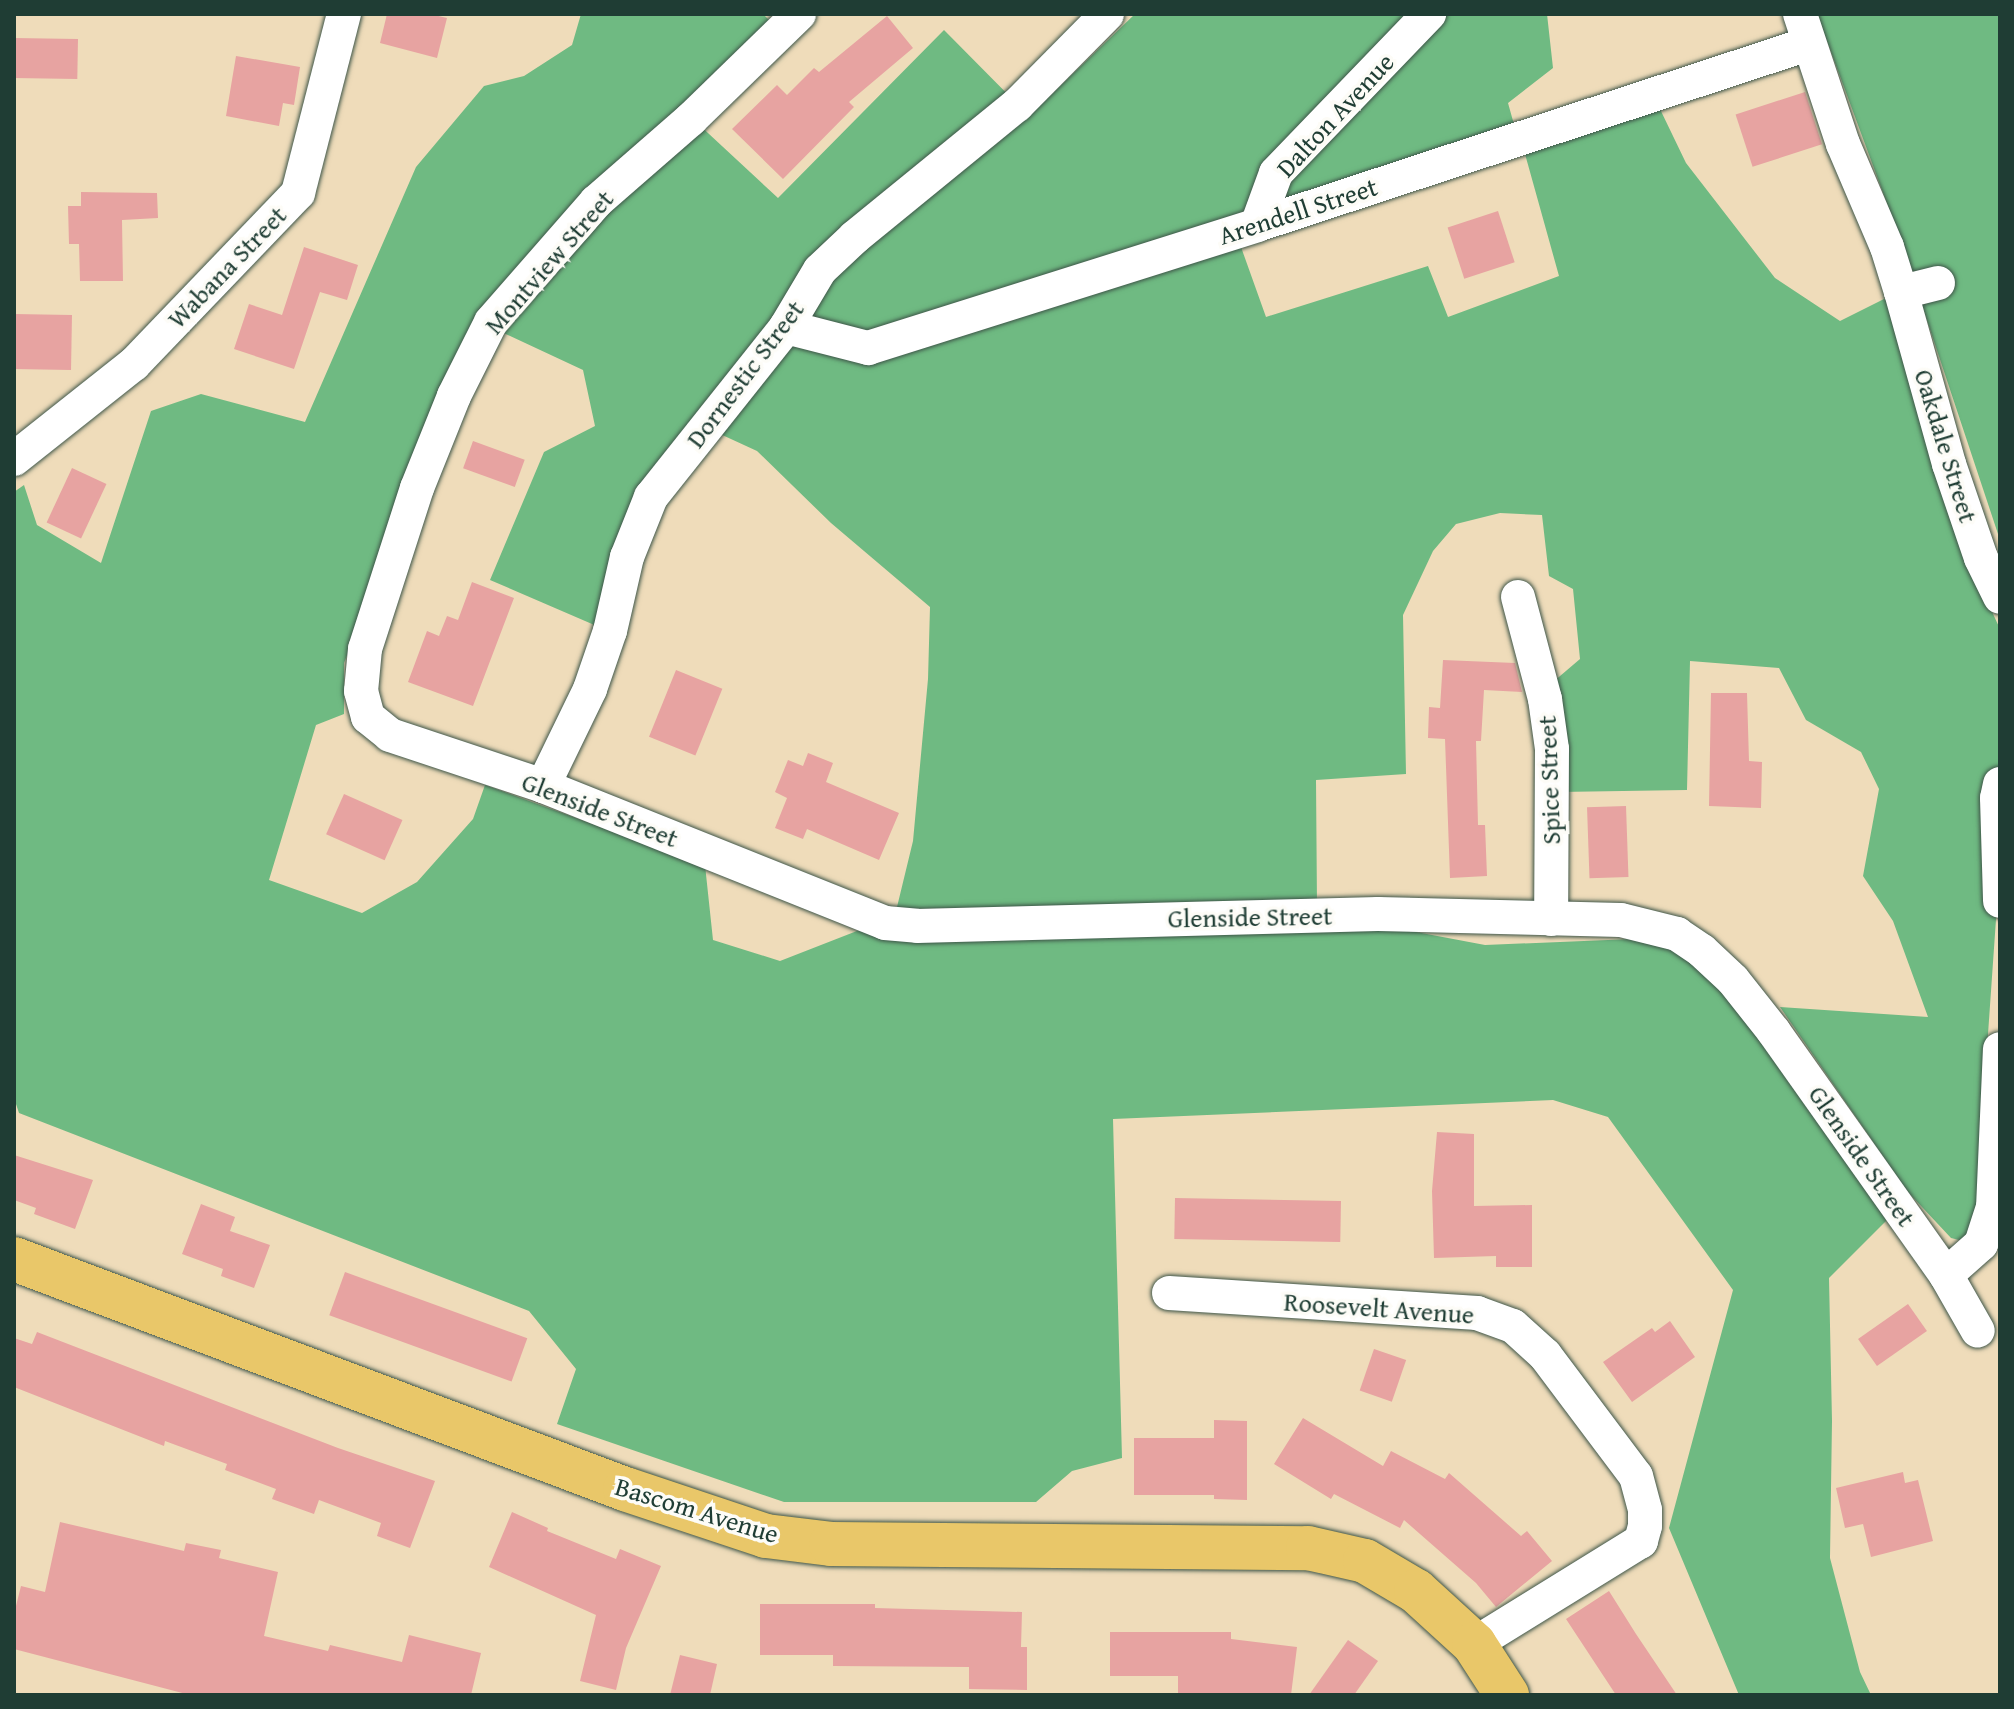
<!DOCTYPE html>
<html>
<head>
<meta charset="utf-8">
<style>
	body { margin:0 }
	#map { position:relative; width:2014px; height:1709px; overflow:hidden; background:#efdcba; font-family:"Gentium Book Plus",serif }
	div>[style] { position:absolute }
	.forest>* { inset:0; background:#6fba82 }
	.building>* { inset:0; background:#e7a3a1; transform-origin:0 0 }
	.roads { filter:drop-shadow(0 0 2px #3e5548) drop-shadow(0 0 2px #3e5548) }
	.minor>* { height:34px; margin:-17px; padding:0 17px; transform-origin:17px; border-radius:17px; background:#fff }
	.major>* { height:44px; margin:-22px; padding:0 22px; transform-origin:22px; border-radius:22px; background:#e9c769 }
	span { translate:-50% -50%; white-space:nowrap; text-align:center; line-height:1.15; -webkit-text-stroke:7px #fdfcf7; paint-order:stroke }
	.street-label { font-size:26px; color:#1f3d34 }
	.frame { position:absolute; inset:0; border:16px solid #1f3d34; pointer-events:none }
</style>
</head>
<body>
<div id="map">
	<div class="forest">
		<i style="clip-path:polygon(581px 14px,763px 14px,772px 23px,681px 108px,778px 198px,944px 30px,1029px 116px,1135px 14px,1547px 14px,1553px 68px,1508px 103px,1515px 128px,1231px 219px,1266px 317px,1428px 266px,1448px 317px,1559px 276px,1525px 154px,1659px 107px,1686px 163px,1775px 278px,1840px 321px,1888px 297px,1958px 538px,2000px 629px,2000px 862px,1983px 1106px,1986px 1211px,1967px 1242px,1951px 1238px,1907px 1191px,1780px 1007px,1928px 1017px,1893px 921px,1863px 876px,1879px 789px,1861px 752px,1806px 720px,1779px 668px,1690px 661px,1687px 790px,1559px 792px,1553px 682px,1580px 659px,1573px 589px,1549px 576px,1542px 515px,1500px 513px,1456px 524px,1433px 551px,1403px 615px,1406px 774px,1316px 780px,1317px 906px,906px 909px,897px 907px,913px 841px,928px 679px,930px 607px,831px 523px,757px 451px,694px 422px,599px 627px,490px 580px,544px 452px,595px 426px,583px 370px,478px 321px,344px 663px,344px 714px,316px 725px,269px 880px,362px 913px,417px 882px,473px 819px,485px 785px,705px 865px,713px 940px,780px 961px,862px 929px,1395px 928px,1485px 945px,1656px 938px,1699px 961px,1740px 1004px,1887px 1220px,1829px 1278px,1832px 1421px,1830px 1558px,1860px 1672px,1871px 1695px,1739px 1695px,1669px 1528px,1733px 1290px,1608px 1117px,1553px 1100px,1113px 1119px,1122px 1458px,1072px 1471px,1036px 1502px,784px 1502px,557px 1424px,576px 1369px,529px 1311px,19px 1113px,14px 1098px,14px 492px,24px 485px,37px 525px,101px 563px,151px 411px,201px 394px,305px 422px,416px 167px,484px 86px,524px 76px,572px 45px)"></i>
		<i style="clip-path:polygon(1817px 14px,2000px 14px,2000px 540px,1899px 236px)"></i>
	</div>
	<div class="building">
		<i style="clip-path:polygon(387px 14px,430px 14px,447px 18px,437px 58px,380px 43px)"></i>
		<i style="clip-path:polygon(887px 16px,913px 48px,849px 102px,854px 107px,783px 179px,732px 129px,777px 85px,787px 95px,814px 68px,819px 72px)"></i>
		<i style="left:14px;top:38px;width:64px;height:40px;rotate:1deg"></i>
		<i style="clip-path:polygon(236px 56px,300px 67px,294px 105px,283px 103px,279px 126px,226px 116px)"></i>
		<i style="left:1805px;top:92px;width:55px;height:73px;rotate:72deg"></i>
		<i style="clip-path:polygon(81px 192px,157px 193px,158px 218px,122px 220px,123px 281px,80px 281px,79px 244px,69px 244px,68px 206px,81px 206px)"></i>
		<i style="left:1498px;top:211px;width:54px;height:53px;rotate:72deg"></i>
		<i style="clip-path:polygon(304px 247px,358px 265px,347px 300px,320px 292px,294px 369px,234px 349px,249px 304px,282px 315px)"></i>
		<i style="left:14px;top:314px;width:58px;height:55px;rotate:1deg"></i>
		<i style="left:473px;top:441px;width:55px;height:29px;rotate:20deg"></i>
		<i style="left:72px;top:468px;width:38px;height:60px;rotate:25deg"></i>
		<i style="clip-path:polygon(472px 582px,514px 598px,473px 706px,408px 682px,427px 631px,439px 636px,447px 616px,458px 620px)"></i>
		<i style="clip-path:polygon(1443px 660px,1515px 663px,1522px 692px,1484px 690px,1481px 741px,1476px 741px,1478px 825px,1485px 825px,1487px 876px,1450px 878px,1445px 739px,1428px 738px,1429px 707px,1440px 708px)"></i>
		<i style="left:676px;top:670px;width:50px;height:72px;rotate:22deg"></i>
		<i style="clip-path:polygon(1711px 693px,1747px 693px,1749px 761px,1762px 762px,1761px 808px,1709px 806px)"></i>
		<i style="clip-path:polygon(808px 753px,833px 763px,826px 782px,899px 813px,879px 860px,807px 829px,803px 839px,775px 828px,787px 798px,775px 792px,788px 760px,803px 766px)"></i>
		<i style="left:344px;top:794px;width:64px;height:44px;rotate:24deg"></i>
		<i style="left:1626px;top:806px;width:71px;height:39px;rotate:88deg"></i>
		<i style="clip-path:polygon(1437px 1132px,1474px 1134px,1474px 1206px,1532px 1205px,1532px 1267px,1496px 1267px,1496px 1256px,1434px 1258px,1432px 1191px)"></i>
		<i style="clip-path:polygon(14px 1155px,93px 1180px,75px 1229px,34px 1214px,36px 1208px,14px 1200px)"></i>
		<i style="left:1175px;top:1198px;width:166px;height:41px;rotate:1deg"></i>
		<i style="clip-path:polygon(201px 1204px,235px 1217px,230px 1231px,270px 1245px,254px 1288px,221px 1276px,223px 1269px,182px 1254px)"></i>
		<i style="left:345px;top:1272px;width:194px;height:46px;rotate:20deg"></i>
		<i style="left:1908px;top:1304px;width:33px;height:61px;rotate:55deg"></i>
		<i style="clip-path:polygon(1670px 1321px,1695px 1357px,1632px 1402px,1603px 1362px,1652px 1328px,1655px 1332px)"></i>
		<i style="clip-path:polygon(37px 1332px,338px 1448px,435px 1481px,410px 1548px,377px 1536px,381px 1523px,319px 1500px,314px 1514px,272px 1499px,276px 1489px,225px 1470px,227px 1464px,165px 1441px,164px 1446px,14px 1387px,14px 1338px,32px 1344px)"></i>
		<i style="left:1374px;top:1349px;width:34px;height:44px;rotate:19deg"></i>
		<i style="clip-path:polygon(1303px 1418px,1383px 1466px,1391px 1451px,1445px 1479px,1449px 1473px,1521px 1536px,1527px 1531px,1552px 1561px,1496px 1607px,1476px 1583px,1404px 1520px,1400px 1528px,1334px 1494px,1331px 1499px,1274px 1464px)"></i>
		<i style="clip-path:polygon(1214px 1420px,1247px 1421px,1247px 1500px,1214px 1499px,1214px 1495px,1134px 1495px,1134px 1438px,1214px 1438px)"></i>
		<i style="clip-path:polygon(1903px 1472px,1905px 1483px,1918px 1480px,1933px 1541px,1871px 1557px,1863px 1524px,1845px 1528px,1836px 1488px)"></i>
		<i style="clip-path:polygon(512px 1512px,548px 1528px,547px 1531px,616px 1559px,620px 1549px,661px 1566px,626px 1648px,616px 1690px,580px 1681px,596px 1615px,489px 1567px)"></i>
		<i style="clip-path:polygon(60px 1522px,184px 1551px,186px 1543px,221px 1550px,219px 1558px,278px 1572px,264px 1636px,328px 1651px,330px 1645px,402px 1662px,409px 1635px,481px 1653px,471px 1695px,190px 1695px,14px 1649px,14px 1614px,21px 1586px,45px 1592px)"></i>
		<i style="clip-path:polygon(1609px 1591px,1636px 1634px,1677px 1695px,1616px 1695px,1566px 1619px)"></i>
		<i style="clip-path:polygon(760px 1604px,875px 1604px,875px 1608px,1022px 1612px,1021px 1647px,1027px 1647px,1027px 1690px,969px 1689px,969px 1667px,833px 1666px,833px 1655px,760px 1655px)"></i>
		<i style="clip-path:polygon(1110px 1632px,1231px 1632px,1231px 1639px,1297px 1647px,1291px 1695px,1178px 1695px,1178px 1676px,1110px 1676px)"></i>
		<i style="clip-path:polygon(1348px 1640px,1378px 1661px,1354px 1695px,1309px 1695px)"></i>
		<i style="clip-path:polygon(680px 1655px,717px 1664px,710px 1695px,670px 1695px)"></i>
	</div>
	<div class="roads">
		<div class="minor">
			<i style="left:799px;top:14px;width:151px;rotate:135.8deg"></i>
			<i style="left:691px;top:119px;width:126px;rotate:138.9deg"></i>
			<i style="left:596px;top:202px;width:159px;rotate:131.2deg"></i>
			<i style="left:491px;top:322px;width:83px;rotate:116.6deg"></i>
			<i style="left:454px;top:396px;width:99px;rotate:111.9deg"></i>
			<i style="left:417px;top:488px;width:169px;rotate:107.9deg"></i>
			<i style="left:365px;top:649px;width:42px;rotate:95.4deg"></i>
			<i style="left:361px;top:691px;width:27px;rotate:75deg"></i>
			<i style="left:368px;top:717px;width:28px;rotate:39deg"></i>
			<i style="left:390px;top:735px;width:161px;rotate:18.4deg"></i>
			<i style="left:543px;top:786px;width:368px;rotate:21.8deg"></i>
			<i style="left:885px;top:923px;width:32px;rotate:5deg"></i>
			<i style="left:917px;top:926px;width:461px;rotate:-1.5deg"></i>
			<i style="left:1378px;top:914px;width:243px;rotate:1.4deg"></i>
			<i style="left:1621px;top:920px;width:58px;rotate:14deg"></i>
			<i style="left:1677px;top:934px;width:30px;rotate:34deg"></i>
			<i style="left:1702px;top:951px;width:42px;rotate:43.1deg"></i>
			<i style="left:1733px;top:980px;width:66px;rotate:51.7deg"></i>
			<i style="left:1774px;top:1032px;width:298px;rotate:54.7deg"></i>
			<i style="left:1946px;top:1275px;width:64px;rotate:60.3deg"></i>
			<i style="left:1800px;top:14px;width:137px;rotate:71.7deg"></i>
			<i style="left:1843px;top:144px;width:112px;rotate:66.9deg"></i>
			<i style="left:1887px;top:247px;width:47px;rotate:72.7deg"></i>
			<i style="left:1257px;top:225px;width:55px;rotate:-69.9deg"></i>
			<i style="left:1276px;top:173px;width:221px;rotate:-46.1deg"></i>
			<i style="left:1938px;top:283px;width:38px;rotate:166deg"></i>
			<i style="left:1901px;top:292px;width:179px;rotate:74.4deg"></i>
			<i style="left:1949px;top:464px;width:99px;rotate:71.2deg"></i>
			<i style="left:1981px;top:558px;width:43px;rotate:64deg"></i>
			<i style="left:786px;top:327px;width:85px;rotate:14.4deg"></i>
			<i style="left:868px;top:348px;width:408px;rotate:-17.5deg"></i>
			<i style="left:1257px;top:225px;width:580px;rotate:-18.19deg"></i>
			<i style="left:14px;top:459px;width:153px;rotate:-38.4deg"></i>
			<i style="left:134px;top:364px;width:237px;rotate:-46.2deg"></i>
			<i style="left:298px;top:193px;width:185px;rotate:-75.6deg"></i>
			<i style="left:1518px;top:597px;width:106px;rotate:75.2deg"></i>
			<i style="left:1545px;top:699px;width:50px;rotate:82deg"></i>
			<i style="left:1552px;top:749px;width:170px;rotate:90.3deg"></i>
			<i style="left:2000px;top:784px;width:14px;rotate:102deg"></i>
			<i style="left:1997px;top:798px;width:103px;rotate:88.3deg"></i>
			<i style="left:543px;top:786px;width:108px;rotate:-64.1deg"></i>
			<i style="left:590px;top:689px;width:61px;rotate:-71deg"></i>
			<i style="left:610px;top:631px;width:76px;rotate:-77.1deg"></i>
			<i style="left:627px;top:557px;width:65px;rotate:-68.2deg"></i>
			<i style="left:651px;top:497px;width:217px;rotate:-51.5deg"></i>
			<i style="left:786px;top:327px;width:66px;rotate:-59.2deg"></i>
			<i style="left:820px;top:270px;width:48px;rotate:-43.3deg"></i>
			<i style="left:855px;top:237px;width:209px;rotate:-39.2deg"></i>
			<i style="left:1017px;top:105px;width:128px;rotate:-45.3deg"></i>
			<i style="left:1946px;top:1275px;width:47px;rotate:-41.5deg"></i>
			<i style="left:1981px;top:1244px;width:38px;rotate:-72deg"></i>
			<i style="left:1993px;top:1208px;width:159px;rotate:-87.5deg"></i>
			<i style="left:1169px;top:1293px;width:309px;rotate:3.7deg"></i>
			<i style="left:1477px;top:1313px;width:38px;rotate:20deg"></i>
			<i style="left:1513px;top:1326px;width:43px;rotate:42.2deg"></i>
			<i style="left:1545px;top:1355px;width:151px;rotate:53.1deg"></i>
			<i style="left:1636px;top:1476px;width:35px;rotate:75deg"></i>
			<i style="left:1645px;top:1510px;width:16px;rotate:90deg"></i>
			<i style="left:1645px;top:1526px;width:16px;rotate:105deg"></i>
			<i style="left:1641px;top:1541px;width:196px;rotate:148.3deg"></i>
		</div>
		<div class="major">
			<i style="left:14px;top:1259px;width:653px;rotate:20.63deg"></i>
			<i style="left:625px;top:1489px;width:149px;rotate:18.4deg"></i>
			<i style="left:766px;top:1536px;width:65px;rotate:7deg"></i>
			<i style="left:831px;top:1544px;width:477px;rotate:0.5deg"></i>
			<i style="left:1308px;top:1548px;width:58px;rotate:12.8deg"></i>
			<i style="left:1365px;top:1561px;width:59px;rotate:30.5deg"></i>
			<i style="left:1416px;top:1591px;width:79px;rotate:42.4deg"></i>
			<i style="left:1474px;top:1644px;width:61px;rotate:57.1deg"></i>
		</div>
	</div>
	<div class="street-label">
		<span style="left:1335px;top:115px;rotate:-47deg">Dalton Avenue</span>
		<span style="left:1298px;top:211px;rotate:-18deg">Arendell Street</span>
		<span style="left:549px;top:262px;rotate:-49deg">Montview Street</span>
		<span style="left:227px;top:267px;rotate:-46deg">Wabana Street</span>
		<span style="left:745px;top:374px;rotate:-53deg">Dornestic Street</span>
		<span style="left:1946px;top:446px;rotate:73deg">Oakdale Street</span>
		<span style="left:1549px;top:780px;rotate:-92deg">Spice Street</span>
		<span style="left:600px;top:810px;rotate:21deg">Glenside Street</span>
		<span style="left:1250px;top:917px;rotate:-1deg">Glenside Street</span>
		<span style="left:1862px;top:1156px;rotate:55deg">Glenside Street</span>
		<span style="left:1379px;top:1308px;rotate:4deg">Roosevelt Avenue</span>
		<span style="left:697px;top:1510px;rotate:17deg">Bascom Avenue</span>
	</div>
	<div class="frame"></div>
</div>
</body>
</html>
